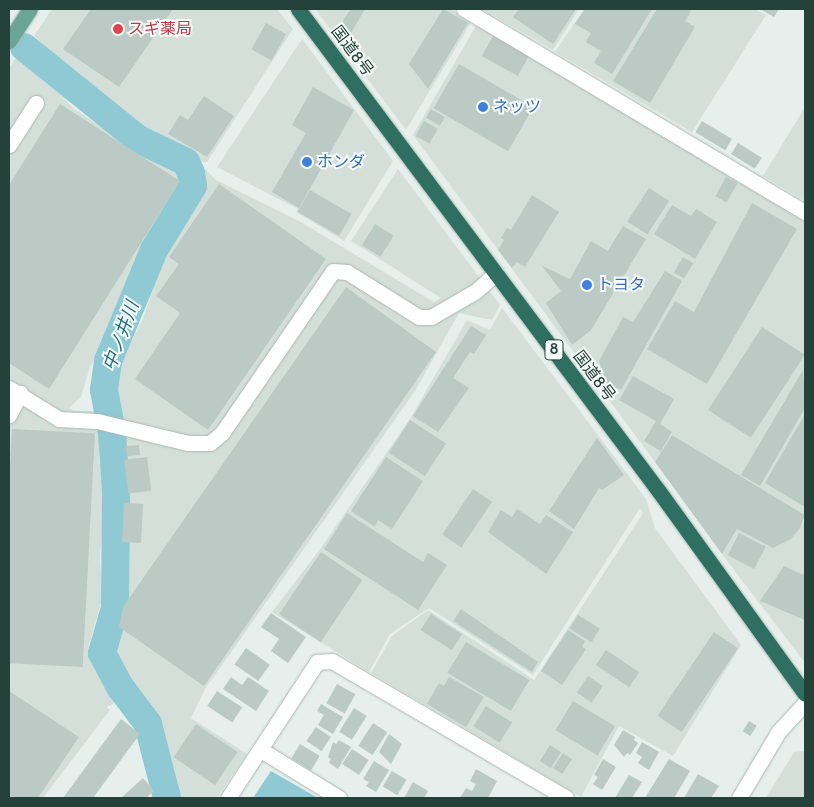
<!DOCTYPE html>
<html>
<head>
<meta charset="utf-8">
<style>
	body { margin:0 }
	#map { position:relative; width:814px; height:807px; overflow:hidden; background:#e6efeb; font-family:Cabin,"Noto Sans JP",sans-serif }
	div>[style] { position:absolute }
	.built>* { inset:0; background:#d4dfda }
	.water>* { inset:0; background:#8ec9d4 }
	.river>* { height:28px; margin:-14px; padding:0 14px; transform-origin:14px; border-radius:14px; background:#8ec9d4 }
	.building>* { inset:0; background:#bbcac4; transform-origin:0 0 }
	.roads { filter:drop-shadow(0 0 1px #a8b8b2) drop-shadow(0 0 1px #a8b8b2) }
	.minor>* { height:15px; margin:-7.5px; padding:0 7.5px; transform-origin:7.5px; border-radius:7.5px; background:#fff }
	.major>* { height:15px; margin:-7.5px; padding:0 7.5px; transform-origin:7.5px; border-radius:7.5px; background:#6aa596 }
	.highway>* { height:15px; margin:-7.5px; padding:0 7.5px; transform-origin:7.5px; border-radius:7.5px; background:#2f6f62 }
	.dots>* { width:14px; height:14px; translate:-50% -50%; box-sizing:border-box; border:2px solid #f7fbf9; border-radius:50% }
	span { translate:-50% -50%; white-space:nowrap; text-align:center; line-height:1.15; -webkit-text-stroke:4px #f7fbf9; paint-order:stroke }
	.shield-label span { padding:1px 4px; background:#f7fbf9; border:1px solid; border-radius:4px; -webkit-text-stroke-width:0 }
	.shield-label { font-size:15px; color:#24423a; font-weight:700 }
	.health-label { font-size:16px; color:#be3a42 }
	.left { translate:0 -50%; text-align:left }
	.street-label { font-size:16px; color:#24423a }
	.shop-label { font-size:16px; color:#366cbe }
	.water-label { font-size:18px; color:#1c6f80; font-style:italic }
	.frame { position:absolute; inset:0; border:10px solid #24423a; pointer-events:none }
</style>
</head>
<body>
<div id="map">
	<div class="built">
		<i style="clip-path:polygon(52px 9px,277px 9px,293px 29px,207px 162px,202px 162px,178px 143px,158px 141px,146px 136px,34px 36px)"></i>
		<i style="clip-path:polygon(450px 9px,472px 21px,406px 130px,316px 10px)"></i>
		<i style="clip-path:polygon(482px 9px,579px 9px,553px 50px)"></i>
		<i style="clip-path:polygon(584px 9px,755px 9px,766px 15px,692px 132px,555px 52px)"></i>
		<i style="clip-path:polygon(477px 24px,805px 221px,805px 515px,672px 435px,655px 462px,413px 135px)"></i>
		<i style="clip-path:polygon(302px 39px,393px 161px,344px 241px,296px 212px,298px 209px,217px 167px)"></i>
		<i style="clip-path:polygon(18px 55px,27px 59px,73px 108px,148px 158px,172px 165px,180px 172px,180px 190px,144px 250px,112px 327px,90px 367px,81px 397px,69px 408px,74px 411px,117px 411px,114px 384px,118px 368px,143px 318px,168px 248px,200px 184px,199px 170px,205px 169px,216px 180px,299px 221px,434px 302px,441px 298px,351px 241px,398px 169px,500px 305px,492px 320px,459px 313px,415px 391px,205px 689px,191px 718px,247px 754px,217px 798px,177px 798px,157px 723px,118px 669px,109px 648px,119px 605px,123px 436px,100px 428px,99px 459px,106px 503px,100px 554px,102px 599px,88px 649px,96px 668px,119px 701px,107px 707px,110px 710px,43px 798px,9px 798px,9px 68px)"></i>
		<i style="clip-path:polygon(805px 107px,805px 201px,763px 176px)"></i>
		<i style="clip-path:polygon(502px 308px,646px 499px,655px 528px,741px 645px,673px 756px,619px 726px,581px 797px,371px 673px,392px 636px,428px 610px,534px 680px,643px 513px,640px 508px,533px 675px,429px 608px,390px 634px,369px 672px,272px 612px,321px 548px,411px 417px,467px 320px,490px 330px)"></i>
		<i style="clip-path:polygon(805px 519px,805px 663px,722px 554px,737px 529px,773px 548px,791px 539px)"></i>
		<i style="clip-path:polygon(805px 751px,805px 798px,766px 798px,794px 752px)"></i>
	</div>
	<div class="water">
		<i style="clip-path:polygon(271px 771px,318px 798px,253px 798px)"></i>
	</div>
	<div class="river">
		<i style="left:24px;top:47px;width:146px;rotate:38.9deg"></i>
		<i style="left:138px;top:139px;width:53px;rotate:25.6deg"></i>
		<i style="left:186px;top:162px;width:12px;rotate:66deg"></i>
		<i style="left:191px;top:173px;width:13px;rotate:81deg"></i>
		<i style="left:193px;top:186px;width:75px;rotate:121.4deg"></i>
		<i style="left:154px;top:250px;width:120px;rotate:112.5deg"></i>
		<i style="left:108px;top:361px;width:29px;rotate:98deg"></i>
		<i style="left:104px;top:390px;width:44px;rotate:79.5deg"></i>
		<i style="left:112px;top:433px;width:59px;rotate:86.1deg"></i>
		<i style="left:116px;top:492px;width:116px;rotate:90.5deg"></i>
		<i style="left:115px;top:608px;width:47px;rotate:106.1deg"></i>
		<i style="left:102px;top:653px;width:40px;rotate:62deg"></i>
		<i style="left:121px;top:688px;width:45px;rotate:53.1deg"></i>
		<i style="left:148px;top:724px;width:76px;rotate:75.6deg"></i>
	</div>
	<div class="building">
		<i style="clip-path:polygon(91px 9px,173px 9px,119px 87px,63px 49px)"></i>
		<i style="clip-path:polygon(351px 9px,365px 9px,344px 45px,333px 34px)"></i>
		<i style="clip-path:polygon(443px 9px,468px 23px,428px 89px,409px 64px)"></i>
		<i style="clip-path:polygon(519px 9px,576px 9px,553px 44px,513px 17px)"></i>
		<i style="clip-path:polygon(585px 9px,652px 9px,612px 74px,594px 63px,601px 51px,586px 42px,591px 33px,575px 24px)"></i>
		<i style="clip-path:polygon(657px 9px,687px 9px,691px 11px,685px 21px,695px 27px,650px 103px,613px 81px)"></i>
		<i style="clip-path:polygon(760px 9px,779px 9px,774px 17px)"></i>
		<i style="left:266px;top:23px;width:23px;height:30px;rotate:29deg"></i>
		<i style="left:493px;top:36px;width:41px;height:23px;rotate:29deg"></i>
		<i style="left:459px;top:64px;width:86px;height:51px;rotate:30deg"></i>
		<i style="clip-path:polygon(313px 87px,354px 110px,299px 208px,272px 192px,306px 133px,292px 125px)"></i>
		<i style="clip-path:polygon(204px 96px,234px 116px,207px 157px,168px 134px,180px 115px,188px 120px)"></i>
		<i style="clip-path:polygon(60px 104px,180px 181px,49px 389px,9px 363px,9px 185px)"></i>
		<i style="left:431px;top:109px;width:16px;height:10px;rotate:30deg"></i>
		<i style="left:424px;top:121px;width:16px;height:17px;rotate:30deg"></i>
		<i style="left:702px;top:121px;width:35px;height:13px;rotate:31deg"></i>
		<i style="left:738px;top:143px;width:28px;height:13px;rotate:32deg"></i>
		<i style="left:726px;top:177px;width:13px;height:22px;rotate:29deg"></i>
		<i style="clip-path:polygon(219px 184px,326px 259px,208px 430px,135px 379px,180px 313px,156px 296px,179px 264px,169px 257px)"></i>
		<i style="left:649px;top:188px;width:24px;height:40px;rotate:33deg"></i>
		<i style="left:310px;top:190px;width:48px;height:25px;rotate:30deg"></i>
		<i style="clip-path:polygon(532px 195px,559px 212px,525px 267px,517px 262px,512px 268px,498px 250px,504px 240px,501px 238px,507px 228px,511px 230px)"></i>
		<i style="clip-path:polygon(752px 203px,797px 229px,707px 384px,647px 349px,675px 301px,694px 312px)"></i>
		<i style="clip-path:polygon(672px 205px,691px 216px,696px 209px,717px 222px,695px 259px,654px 234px)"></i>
		<i style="left:375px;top:224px;width:22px;height:25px;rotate:32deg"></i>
		<i style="clip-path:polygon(623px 226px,646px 239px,591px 330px,572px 345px,546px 303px,561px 291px,542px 266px,570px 279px,591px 241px,608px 251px)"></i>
		<i style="left:683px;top:257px;width:12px;height:18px;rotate:31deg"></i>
		<i style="clip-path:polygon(665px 271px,682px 281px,621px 390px,605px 381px,599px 361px,623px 317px,633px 322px)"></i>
		<i style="clip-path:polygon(346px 287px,436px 352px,204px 686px,119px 627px,123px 607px)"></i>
		<i style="clip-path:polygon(471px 326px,486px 335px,474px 354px,470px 352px,453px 378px,469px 388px,438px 432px,413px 416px)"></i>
		<i style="left:762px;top:327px;width:51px;height:99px;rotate:33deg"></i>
		<i style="clip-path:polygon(803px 370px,805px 408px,760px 486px,741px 475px)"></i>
		<i style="clip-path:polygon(633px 376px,674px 399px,660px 424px,672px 432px,661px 451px,644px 441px,656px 421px,619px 400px)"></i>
		<i style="clip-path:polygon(805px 414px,805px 507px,765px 483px)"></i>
		<i style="left:410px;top:420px;width:43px;height:39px;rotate:33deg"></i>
		<i style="left:12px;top:429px;width:83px;height:234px;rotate:3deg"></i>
		<i style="clip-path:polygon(672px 435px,805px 515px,800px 528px,791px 539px,773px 548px,737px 529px,722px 554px,655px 462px)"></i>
		<i style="clip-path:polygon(597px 438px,624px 475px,602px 490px,599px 488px,574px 529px,549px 511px)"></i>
		<i style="left:139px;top:445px;width:10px;height:13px;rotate:84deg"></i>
		<i style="left:147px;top:457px;width:34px;height:23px;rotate:83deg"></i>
		<i style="clip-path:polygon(386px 457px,423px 481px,392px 529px,378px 520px,375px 527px,351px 511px)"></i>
		<i style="left:473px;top:489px;width:23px;height:55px;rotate:34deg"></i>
		<i style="left:124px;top:503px;width:19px;height:39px;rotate:3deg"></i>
		<i style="clip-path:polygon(517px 509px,540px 524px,546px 515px,573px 532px,546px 574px,488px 532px,501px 510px,512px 517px)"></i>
		<i style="clip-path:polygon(347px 513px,423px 562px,428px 553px,447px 565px,418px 610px,324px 549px)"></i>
		<i style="left:739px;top:533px;width:30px;height:25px;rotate:27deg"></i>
		<i style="left:321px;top:552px;width:50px;height:75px;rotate:34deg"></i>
		<i style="clip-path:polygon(784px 566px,803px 575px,805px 570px,805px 620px,760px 601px)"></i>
		<i style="clip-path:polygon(461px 609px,538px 662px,532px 672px,453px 621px)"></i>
		<i style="clip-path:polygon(271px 613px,306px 637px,288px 663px,271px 651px,279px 639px,261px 627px)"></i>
		<i style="left:431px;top:614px;width:37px;height:19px;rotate:33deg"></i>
		<i style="left:578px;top:615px;width:26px;height:16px;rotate:32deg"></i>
		<i style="clip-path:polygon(568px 630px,585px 641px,582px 647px,586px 649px,562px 685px,541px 671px)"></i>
		<i style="left:714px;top:632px;width:29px;height:101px;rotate:34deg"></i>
		<i style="left:466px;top:642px;width:74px;height:36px;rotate:31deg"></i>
		<i style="left:246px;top:648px;width:29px;height:20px;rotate:35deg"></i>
		<i style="left:606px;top:650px;width:40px;height:18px;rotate:34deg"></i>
		<i style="left:588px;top:676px;width:18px;height:20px;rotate:34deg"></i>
		<i style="clip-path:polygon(231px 677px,242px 685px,248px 677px,269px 691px,256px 711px,223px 689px)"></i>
		<i style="clip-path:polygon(449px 677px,484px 697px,466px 727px,427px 704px,439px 683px,444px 686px)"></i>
		<i style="left:337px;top:684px;width:21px;height:22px;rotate:29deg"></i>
		<i style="clip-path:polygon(9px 691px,79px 737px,38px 798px,9px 798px)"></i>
		<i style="left:217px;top:691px;width:30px;height:18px;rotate:33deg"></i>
		<i style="left:573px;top:701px;width:49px;height:34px;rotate:31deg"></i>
		<i style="clip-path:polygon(321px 704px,343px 717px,333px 734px,318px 725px,324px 715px,317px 711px)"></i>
		<i style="left:486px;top:706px;width:31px;height:24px;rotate:32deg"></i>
		<i style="left:354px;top:708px;width:15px;height:28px;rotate:32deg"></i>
		<i style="clip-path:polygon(121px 719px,140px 734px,93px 798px,63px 798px)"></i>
		<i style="left:749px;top:721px;width:9px;height:12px;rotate:32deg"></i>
		<i style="left:373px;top:723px;width:17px;height:27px;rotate:33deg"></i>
		<i style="left:196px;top:724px;width:50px;height:40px;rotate:34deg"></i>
		<i style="left:316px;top:727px;width:18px;height:17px;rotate:34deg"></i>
		<i style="clip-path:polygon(623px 730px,635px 737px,634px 740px,638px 743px,630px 755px,627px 753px,624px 757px,614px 745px)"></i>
		<i style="clip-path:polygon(389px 734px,402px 744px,391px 764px,379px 752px)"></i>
		<i style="clip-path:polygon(339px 740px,351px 747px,338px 769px,329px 763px,331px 759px,328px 757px,333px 742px,336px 744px)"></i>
		<i style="clip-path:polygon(642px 742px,659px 752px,649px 770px,638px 763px,642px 757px,636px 753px)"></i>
		<i style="left:300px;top:744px;width:23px;height:17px;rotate:31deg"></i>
		<i style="left:550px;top:745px;width:13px;height:19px;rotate:32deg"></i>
		<i style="left:352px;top:749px;width:20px;height:18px;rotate:33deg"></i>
		<i style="left:563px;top:753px;width:11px;height:18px;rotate:34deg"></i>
		<i style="clip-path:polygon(603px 759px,616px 767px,602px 790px,593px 784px,598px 777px,594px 775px)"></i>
		<i style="clip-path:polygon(669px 759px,690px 771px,674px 798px,645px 798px)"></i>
		<i style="clip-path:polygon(374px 761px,389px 770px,376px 792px,366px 786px,369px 782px,363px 779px)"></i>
		<i style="clip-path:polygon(476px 769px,497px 781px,488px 798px,460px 798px,466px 788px,472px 791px,476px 784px,470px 781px)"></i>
		<i style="left:392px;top:771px;width:17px;height:18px;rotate:31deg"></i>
		<i style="clip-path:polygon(698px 774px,719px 786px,711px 798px,684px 798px)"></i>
		<i style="clip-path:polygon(629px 775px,642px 782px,632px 798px,615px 798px)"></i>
		<i style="clip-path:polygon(143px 778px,154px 791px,146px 798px,121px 798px)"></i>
		<i style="clip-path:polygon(413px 782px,428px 791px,424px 798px,404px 798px)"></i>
	</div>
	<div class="roads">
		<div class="minor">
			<i style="left:464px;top:9px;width:397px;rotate:30.8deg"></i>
			<i style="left:9px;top:145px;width:50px;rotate:-57.3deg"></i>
			<i style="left:9px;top:388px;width:59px;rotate:31.8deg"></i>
			<i style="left:59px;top:419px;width:38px;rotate:3deg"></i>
			<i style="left:97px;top:421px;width:94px;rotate:13.6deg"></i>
			<i style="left:188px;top:443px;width:22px"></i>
			<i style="left:210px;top:443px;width:16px;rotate:-40deg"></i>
			<i style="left:222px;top:433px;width:196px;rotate:-55.6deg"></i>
			<i style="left:333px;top:271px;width:14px;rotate:4deg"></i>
			<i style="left:347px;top:272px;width:85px;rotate:32deg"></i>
			<i style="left:419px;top:317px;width:12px"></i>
			<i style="left:431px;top:317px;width:52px;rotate:-30deg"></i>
			<i style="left:476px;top:291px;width:27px;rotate:-42deg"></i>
			<i style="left:9px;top:415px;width:25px;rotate:-63deg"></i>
			<i style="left:261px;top:750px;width:92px;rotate:31.6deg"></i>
			<i style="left:228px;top:798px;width:163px;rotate:-56.8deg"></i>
			<i style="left:317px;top:662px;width:15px;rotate:-4deg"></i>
			<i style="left:332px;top:661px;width:271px;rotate:30.3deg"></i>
			<i style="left:739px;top:798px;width:78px;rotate:-59.2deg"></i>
			<i style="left:779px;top:731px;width:38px;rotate:-47deg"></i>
		</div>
		<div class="major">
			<i style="left:9px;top:41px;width:38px;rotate:-57deg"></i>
		</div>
		<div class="highway">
			<i style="left:298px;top:9px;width:601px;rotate:53.19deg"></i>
			<i style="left:658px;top:490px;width:251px;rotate:54.2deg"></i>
		</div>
	</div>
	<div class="dots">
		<i style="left:118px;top:29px;background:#e0444e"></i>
		<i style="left:483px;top:107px;background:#3f7fe0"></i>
		<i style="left:307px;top:162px;background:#3f7fe0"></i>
		<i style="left:587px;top:285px;background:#3f7fe0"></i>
	</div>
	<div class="shield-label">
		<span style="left:554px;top:350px">8</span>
	</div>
	<div class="health-label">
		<span class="left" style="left:128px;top:29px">スギ薬局</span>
	</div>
	<div class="street-label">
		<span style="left:352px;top:51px;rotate:53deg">国道8号</span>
		<span style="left:594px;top:376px;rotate:53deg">国道8号</span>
	</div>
	<div class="shop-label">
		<span class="left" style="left:493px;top:107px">ネッツ</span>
		<span class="left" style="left:317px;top:162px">ホンダ</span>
		<span class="left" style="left:597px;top:285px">トヨタ</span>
	</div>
	<div class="water-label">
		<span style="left:121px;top:336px;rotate:-70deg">中ノ井川</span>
	</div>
	<div class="frame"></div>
</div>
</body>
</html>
